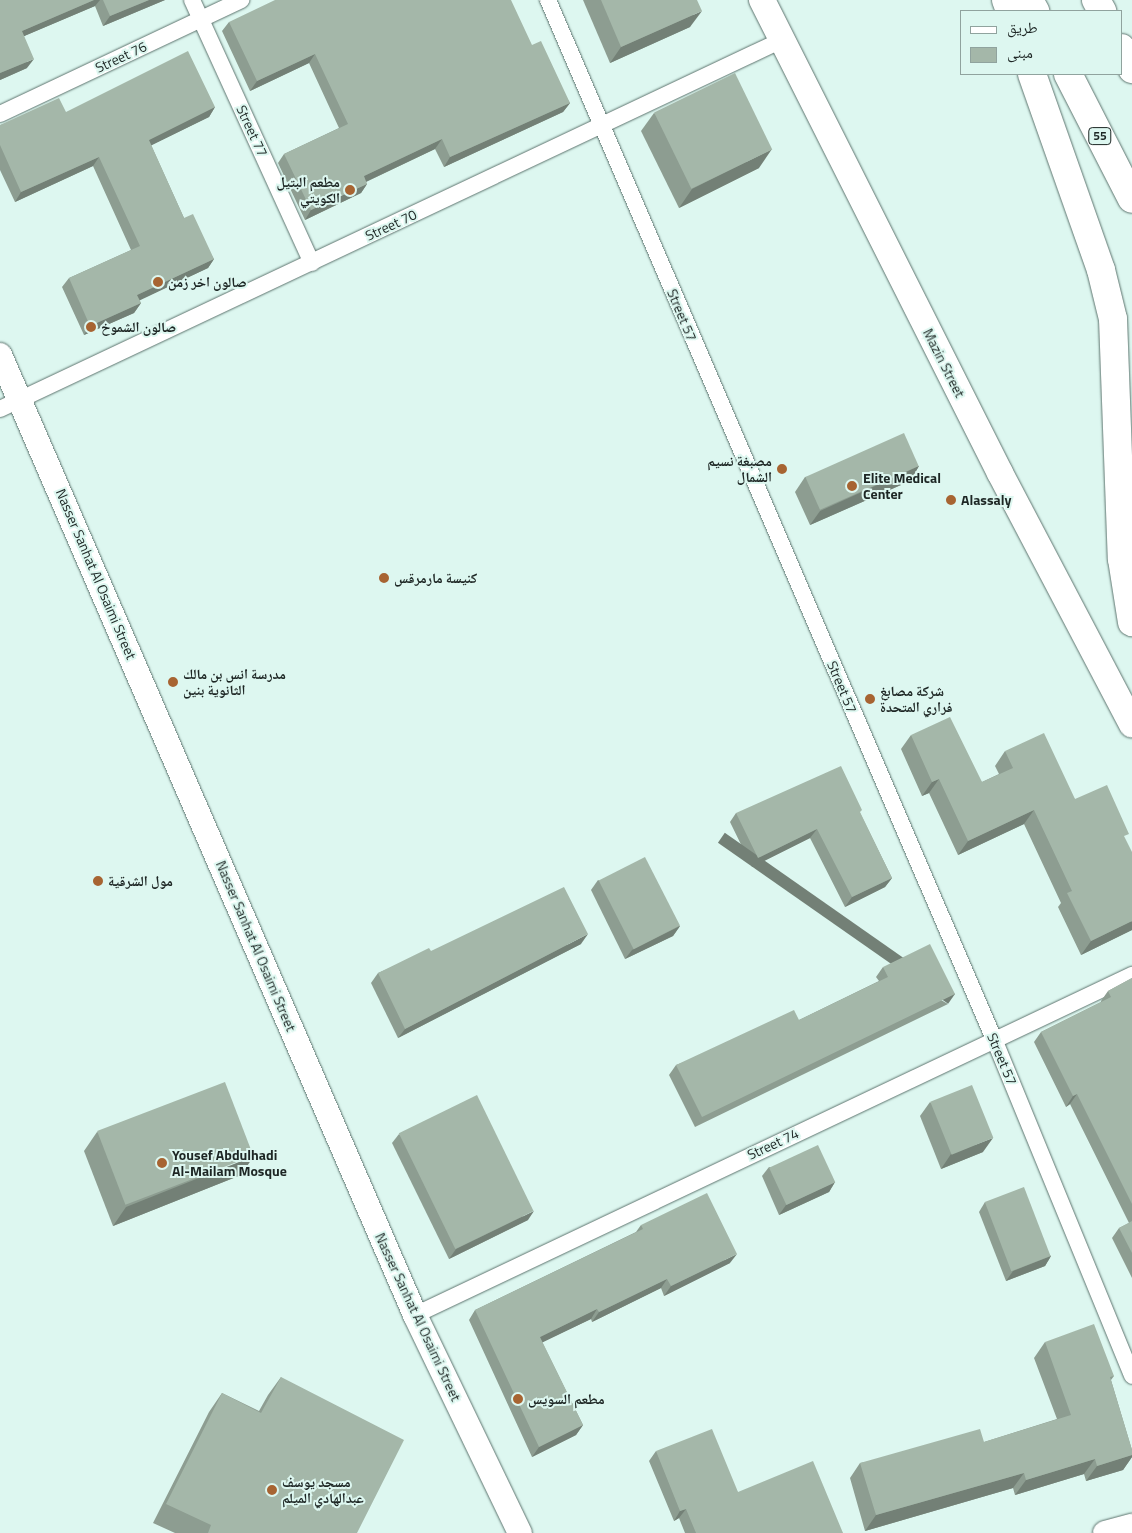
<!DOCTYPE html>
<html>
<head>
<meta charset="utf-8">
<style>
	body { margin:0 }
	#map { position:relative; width:1132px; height:1533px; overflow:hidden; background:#ddf7f0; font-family:"Titillium Web","Noto Naskh Arabic",sans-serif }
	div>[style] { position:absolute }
	.roads { filter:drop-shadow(0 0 1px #5d746e) drop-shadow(0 0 1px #5d746e) }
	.street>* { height:16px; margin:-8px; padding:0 8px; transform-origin:8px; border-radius:8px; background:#fff }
	.secondary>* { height:24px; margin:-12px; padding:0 12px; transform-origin:12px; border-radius:12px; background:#fff }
	.primary>* { height:26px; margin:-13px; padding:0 13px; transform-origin:13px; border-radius:13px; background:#fff }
	.highway>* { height:28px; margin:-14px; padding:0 14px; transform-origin:14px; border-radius:14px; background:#fff }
	.wall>* { inset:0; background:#8d9d91 }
	.shaded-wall>* { inset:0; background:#738076; transform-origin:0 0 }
	.building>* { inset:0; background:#a4b7a9; transform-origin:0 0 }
	.dots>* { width:14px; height:14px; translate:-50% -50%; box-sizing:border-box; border:2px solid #ddf7f0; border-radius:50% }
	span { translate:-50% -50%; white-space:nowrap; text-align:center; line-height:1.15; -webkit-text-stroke:4px #ddf7f0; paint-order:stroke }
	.shield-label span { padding:1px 4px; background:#ddf7f0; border:1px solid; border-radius:4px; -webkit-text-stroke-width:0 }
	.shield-label { font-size:12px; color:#1d2624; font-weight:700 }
	.street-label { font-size:14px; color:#1d2624 }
	.poi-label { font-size:14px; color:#1d2624; font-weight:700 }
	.right { translate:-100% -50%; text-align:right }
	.left { translate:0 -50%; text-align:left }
	.legend { position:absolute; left:960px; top:10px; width:162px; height:65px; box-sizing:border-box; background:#ddf7f0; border:1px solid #90a39e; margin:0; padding:6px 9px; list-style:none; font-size:15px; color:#1d2624 }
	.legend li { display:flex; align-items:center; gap:10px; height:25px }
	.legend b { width:25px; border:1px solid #90a39e }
</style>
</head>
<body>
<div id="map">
	<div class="roads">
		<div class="street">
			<i style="left:192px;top:0;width:289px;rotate:65.5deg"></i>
			<i style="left:548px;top:0;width:1131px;rotate:66.77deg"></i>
			<i style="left:994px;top:1039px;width:364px;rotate:67.7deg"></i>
			<i style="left:0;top:114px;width:267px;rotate:-25.3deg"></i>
			<i style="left:0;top:409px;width:865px;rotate:-25.26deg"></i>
			<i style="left:415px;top:1315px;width:794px;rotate:-25.37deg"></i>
		</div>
		<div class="secondary">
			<i style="left:0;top:355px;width:1046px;rotate:66.62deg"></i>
			<i style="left:415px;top:1315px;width:242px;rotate:64.3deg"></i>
			<i style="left:1105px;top:1533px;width:28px;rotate:-15deg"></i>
		</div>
		<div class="primary">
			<i style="left:762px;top:0;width:530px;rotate:63.29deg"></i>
			<i style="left:1000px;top:473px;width:284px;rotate:62.3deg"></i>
		</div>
		<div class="highway">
			<i style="left:1006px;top:0;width:12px;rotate:70deg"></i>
			<i style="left:1029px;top:0;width:13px;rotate:61deg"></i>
			<i style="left:1096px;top:0;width:13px;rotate:61deg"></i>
			<i style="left:1121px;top:48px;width:24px;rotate:62deg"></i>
			<i style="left:1032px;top:74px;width:208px;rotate:70.6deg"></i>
			<i style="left:1101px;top:270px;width:50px;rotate:76.2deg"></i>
			<i style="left:1113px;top:319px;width:240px;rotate:87.9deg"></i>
			<i style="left:1122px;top:559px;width:64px;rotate:81deg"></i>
			<i style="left:1068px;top:74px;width:140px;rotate:62.9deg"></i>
		</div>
	</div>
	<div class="wall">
		<i style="clip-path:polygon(0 0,165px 0,103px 26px,95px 6px,24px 36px,27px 68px,0 80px)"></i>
		<i style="clip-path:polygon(583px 0,697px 0,690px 27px,610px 63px)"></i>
		<i style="clip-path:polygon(229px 22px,532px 45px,570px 103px,563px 112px,444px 167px,435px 149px,366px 182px,367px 184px,361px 193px,305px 220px,278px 163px,284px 154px,339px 128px,309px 63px,250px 91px,222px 31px)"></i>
		<i style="clip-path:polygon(215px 107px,209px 117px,151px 145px,184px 218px,214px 259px,208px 268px,139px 300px,141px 303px,134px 313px,84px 335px,62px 287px,69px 278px,131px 250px,93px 166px,15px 202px,0 170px,0 125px,66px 112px)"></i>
		<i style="clip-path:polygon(654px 113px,759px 168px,679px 208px,641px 131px)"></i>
		<i style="clip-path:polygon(919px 466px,910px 481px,810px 525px,795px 492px,805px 477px)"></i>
		<i style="clip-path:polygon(911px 735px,982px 782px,999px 774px,995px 766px,1005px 751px,1075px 799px,1125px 839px,1132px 930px,1081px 955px,1058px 907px,1061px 903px,1024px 824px,958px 855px,929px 793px,922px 796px,901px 749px)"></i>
		<i style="clip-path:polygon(736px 813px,860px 813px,892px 878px,885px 887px,845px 907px,810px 838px,752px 867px,730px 822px)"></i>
		<i style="clip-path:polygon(598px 880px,680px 926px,673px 936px,625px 959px,591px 890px)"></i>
		<i style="clip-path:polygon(581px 944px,398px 1038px,371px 983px,378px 973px,431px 951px)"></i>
		<i style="clip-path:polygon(883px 967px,948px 1004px,695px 1127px,669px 1075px,676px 1065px,799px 1020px,879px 981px,876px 977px)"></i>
		<i style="clip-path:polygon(1132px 978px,1132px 1278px,1112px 1238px,1119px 1228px,1129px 1223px,1070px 1104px,1066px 1107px,1034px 1042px,1041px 1032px,1101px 1002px,1101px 1001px,1108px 991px)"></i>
		<i style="clip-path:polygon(930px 1102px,983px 1152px,941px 1169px,920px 1116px)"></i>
		<i style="clip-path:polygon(97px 1132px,241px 1175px,113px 1226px,84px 1151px)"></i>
		<i style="clip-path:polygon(399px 1134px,528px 1220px,449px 1259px,392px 1143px)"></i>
		<i style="clip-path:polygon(769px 1167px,835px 1182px,829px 1192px,779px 1215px,762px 1176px)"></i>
		<i style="clip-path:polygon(985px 1202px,1051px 1256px,1045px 1266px,1006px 1281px,979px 1212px)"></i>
		<i style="clip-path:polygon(641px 1225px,730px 1263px,664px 1296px,661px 1288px,592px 1322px,591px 1319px,542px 1342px,583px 1425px,576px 1435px,532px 1457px,469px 1320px,475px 1310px,636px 1232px)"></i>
		<i style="clip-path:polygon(1045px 1342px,1114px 1376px,1111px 1380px,1132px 1450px,1132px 1457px,1123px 1470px,1086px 1481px,1084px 1474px,1015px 1495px,1013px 1488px,865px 1531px,850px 1478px,860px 1463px,984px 1442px,1057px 1419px,1034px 1358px)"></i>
		<i style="clip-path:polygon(281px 1377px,357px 1533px,175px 1533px,153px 1523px,209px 1412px,222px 1393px,259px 1411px,268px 1395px)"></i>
		<i style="clip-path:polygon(656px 1451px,738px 1492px,843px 1533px,685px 1533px,679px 1518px,674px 1521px,649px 1461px)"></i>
	</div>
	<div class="shaded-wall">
		<i style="clip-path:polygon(94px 0,100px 0,95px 6px,15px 40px,22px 31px)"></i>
		<i style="clip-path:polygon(149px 0,165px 0,103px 26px,110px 16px)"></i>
		<i style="clip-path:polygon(702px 11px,690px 27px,610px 63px,621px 47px)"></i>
		<i style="clip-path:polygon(315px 54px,309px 63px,250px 91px,257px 81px)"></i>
		<i style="clip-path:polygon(34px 59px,27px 68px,0 80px,0 73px)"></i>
		<i style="clip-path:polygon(570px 103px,563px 112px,444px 167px,450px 157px)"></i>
		<i style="clip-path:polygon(215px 107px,209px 117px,142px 150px,149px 140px)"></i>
		<i style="clip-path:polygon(442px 139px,435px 149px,357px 186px,364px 176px)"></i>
		<i style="clip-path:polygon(772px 149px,759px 168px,679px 208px,692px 189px)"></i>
		<i style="clip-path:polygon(99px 157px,93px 166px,15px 202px,21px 192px)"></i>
		<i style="clip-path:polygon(367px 184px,361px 193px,305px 220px,311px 210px)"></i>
		<i style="clip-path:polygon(214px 259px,208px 268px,130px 305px,137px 295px)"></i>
		<i style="clip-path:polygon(141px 303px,134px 313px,84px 335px,90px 326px)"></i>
		<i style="clip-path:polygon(919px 466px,910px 481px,810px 525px,820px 511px)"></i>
		<i style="clip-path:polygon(939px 779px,929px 793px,922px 796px,932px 782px)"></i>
		<i style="clip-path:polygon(1034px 810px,1024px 824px,958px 855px,968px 841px)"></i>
		<i style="clip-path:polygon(817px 829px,810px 838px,752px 867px,758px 858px)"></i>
		<i style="clip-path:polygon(892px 878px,885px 887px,845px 907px,852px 897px)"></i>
		<i style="clip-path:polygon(1132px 921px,1132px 930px,1081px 955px,1091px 941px)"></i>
		<i style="clip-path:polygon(680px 926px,673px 936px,625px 959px,632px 950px)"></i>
		<i style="clip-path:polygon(588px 934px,581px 944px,398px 1038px,405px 1029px)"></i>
		<i style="left:955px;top:994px;width:12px;height:281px;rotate:125deg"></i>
		<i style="clip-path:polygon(1077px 1094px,1070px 1104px,1066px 1107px,1073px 1096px)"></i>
		<i style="clip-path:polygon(993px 1138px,983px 1152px,941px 1169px,951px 1154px)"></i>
		<i style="clip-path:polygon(254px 1156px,241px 1175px,113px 1226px,126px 1207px)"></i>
		<i style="clip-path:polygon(835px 1182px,829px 1192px,779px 1215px,786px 1205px)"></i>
		<i style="clip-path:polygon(534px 1211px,528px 1220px,449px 1259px,456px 1249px)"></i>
		<i style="clip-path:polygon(737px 1254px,730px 1263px,664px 1296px,671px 1286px)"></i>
		<i style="clip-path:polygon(1051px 1256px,1045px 1266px,1006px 1281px,1013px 1271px)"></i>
		<i style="clip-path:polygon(667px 1279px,661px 1288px,592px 1322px,599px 1312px)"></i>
		<i style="clip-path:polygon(597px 1309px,591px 1319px,533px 1347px,540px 1337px)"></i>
		<i style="clip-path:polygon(583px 1425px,576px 1435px,532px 1457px,539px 1447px)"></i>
		<i style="clip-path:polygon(1132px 1455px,1132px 1457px,1123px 1470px,1086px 1481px,1097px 1466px)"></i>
		<i style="clip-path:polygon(1095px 1459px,1084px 1474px,1015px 1495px,1026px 1480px)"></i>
		<i style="clip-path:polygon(1024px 1473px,1013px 1488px,865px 1531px,876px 1515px)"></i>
		<i style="clip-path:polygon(686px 1509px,679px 1518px,674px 1521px,680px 1511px)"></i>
	</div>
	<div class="building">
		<i style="clip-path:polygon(0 0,94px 0,22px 31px,34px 59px,0 73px)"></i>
		<i style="clip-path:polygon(103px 0,149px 0,110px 16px)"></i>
		<i style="clip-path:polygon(275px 0,511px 0,532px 45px,541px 41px,570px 103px,450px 157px,442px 139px,364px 176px,367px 184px,311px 210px,284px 154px,348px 124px,315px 54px,257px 81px,229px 22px)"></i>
		<i style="clip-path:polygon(601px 0,697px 0,702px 11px,621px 47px)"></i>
		<i style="clip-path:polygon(188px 51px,215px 107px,149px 140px,184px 218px,193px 214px,214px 259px,137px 295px,141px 303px,90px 326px,69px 278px,140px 246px,99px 157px,21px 192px,0 145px,0 125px,59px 98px,66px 112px)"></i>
		<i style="left:735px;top:73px;width:85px;height:90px;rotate:64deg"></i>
		<i style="left:904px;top:433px;width:36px;height:108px;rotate:66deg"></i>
		<i style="clip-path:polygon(950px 717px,982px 782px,1013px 768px,1005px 751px,1044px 733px,1075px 799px,1107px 785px,1129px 834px,1124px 836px,1132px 852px,1132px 921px,1091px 941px,1067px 893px,1072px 891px,1034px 810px,968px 841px,939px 779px,932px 782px,911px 735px)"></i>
		<i style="clip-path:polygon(841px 766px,862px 810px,860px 812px,892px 878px,852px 897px,817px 829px,758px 858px,736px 813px)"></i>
		<i style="left:645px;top:857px;width:77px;height:52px;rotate:63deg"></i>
		<i style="clip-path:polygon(564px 887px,588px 934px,405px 1029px,378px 973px,429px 948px,431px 951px)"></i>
		<i style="clip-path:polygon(930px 944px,955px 994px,702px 1117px,676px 1065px,794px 1010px,799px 1020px,888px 977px,883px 967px)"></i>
		<i style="clip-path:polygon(1132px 978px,1132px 1204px,1077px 1094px,1073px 1096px,1041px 1032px,1111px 997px,1108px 991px)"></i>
		<i style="left:225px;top:1082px;width:79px;height:137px;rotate:69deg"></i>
		<i style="left:972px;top:1085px;width:57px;height:45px;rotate:68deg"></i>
		<i style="left:477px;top:1095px;width:129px;height:87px;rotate:64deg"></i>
		<i style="left:818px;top:1145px;width:41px;height:54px;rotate:65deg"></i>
		<i style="left:1024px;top:1187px;width:74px;height:42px;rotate:69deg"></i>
		<i style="clip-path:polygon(707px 1193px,737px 1254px,671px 1286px,667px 1279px,599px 1312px,597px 1309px,540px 1337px,583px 1425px,539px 1447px,475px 1310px,643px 1229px,641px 1225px)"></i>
		<i style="clip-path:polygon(1132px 1221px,1132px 1253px,1119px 1228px)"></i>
		<i style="clip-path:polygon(1094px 1324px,1114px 1376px,1110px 1377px,1132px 1450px,1132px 1455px,1097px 1466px,1095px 1459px,1026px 1480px,1024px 1473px,876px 1515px,860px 1463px,980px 1429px,984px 1442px,1071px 1415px,1045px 1342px)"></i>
		<i style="clip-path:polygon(281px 1377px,404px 1440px,357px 1533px,208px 1533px,211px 1525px,166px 1504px,222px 1393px,261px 1413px)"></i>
		<i style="clip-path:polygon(712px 1429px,738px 1492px,813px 1461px,843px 1533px,696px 1533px,686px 1509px,680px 1511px,656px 1451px)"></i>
	</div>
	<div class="dots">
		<i style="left:350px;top:190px;background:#a76432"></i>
		<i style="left:158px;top:282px;background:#a76432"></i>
		<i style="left:91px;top:327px;background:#a76432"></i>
		<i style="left:782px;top:469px;background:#a76432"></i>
		<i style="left:852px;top:486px;background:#a76432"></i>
		<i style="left:951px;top:500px;background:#a76432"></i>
		<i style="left:384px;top:578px;background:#a76432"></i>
		<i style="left:173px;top:682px;background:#a76432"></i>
		<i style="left:870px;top:699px;background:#a76432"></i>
		<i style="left:98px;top:881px;background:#a76432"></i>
		<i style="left:162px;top:1163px;background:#a76432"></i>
		<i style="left:518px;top:1399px;background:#a76432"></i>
		<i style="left:272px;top:1490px;background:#a76432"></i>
	</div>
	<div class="shield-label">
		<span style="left:1100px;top:136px">55</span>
	</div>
	<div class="street-label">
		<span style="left:121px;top:57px;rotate:-25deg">Street 76</span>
		<span style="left:252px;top:131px;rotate:65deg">Street 77</span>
		<span style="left:391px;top:225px;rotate:-25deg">Street 70</span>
		<span style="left:682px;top:315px;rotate:67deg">Street 57</span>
		<span style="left:944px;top:363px;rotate:63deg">Mazin Street</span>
		<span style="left:96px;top:574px;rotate:67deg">Nasser Sanhat Al Osaimi Street</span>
		<span style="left:842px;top:687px;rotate:67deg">Street 57</span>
		<span style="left:256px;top:946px;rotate:67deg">Nasser Sanhat Al Osaimi Street</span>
		<span style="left:1002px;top:1059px;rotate:67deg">Street 57</span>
		<span style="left:773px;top:1144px;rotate:-25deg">Street 74</span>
		<span style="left:418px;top:1317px;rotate:65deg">Nasser Sanhat Al Osaimi Street</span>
	</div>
	<div class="poi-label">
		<span class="right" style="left:340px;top:190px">مطعم البتيل<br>الكويتي</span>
		<span class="left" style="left:168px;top:282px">صالون اخر زمن</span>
		<span class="left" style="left:101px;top:327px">صالون الشموخ</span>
		<span class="right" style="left:772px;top:469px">مصبغة نسيم<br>الشمال</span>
		<span class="left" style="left:863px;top:486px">Elite Medical<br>Center</span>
		<span class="left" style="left:961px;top:500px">Alassaly</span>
		<span class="left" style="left:394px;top:578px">كنيسة مارمرقس</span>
		<span class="left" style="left:183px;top:682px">مدرسة انس بن مالك<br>الثانوية بنين</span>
		<span class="left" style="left:880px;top:699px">شركة مصابغ<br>فراري المتحدة</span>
		<span class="left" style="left:108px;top:881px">مول الشرقية</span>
		<span class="left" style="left:172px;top:1163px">Yousef Abdulhadi<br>Al-Mailam Mosque</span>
		<span class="left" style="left:528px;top:1399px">مطعم السويس</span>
		<span class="left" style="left:282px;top:1490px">مسجد يوسف<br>عبدالهادي الميلم</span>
	</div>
	<ul class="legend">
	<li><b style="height:6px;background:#fff"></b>طريق</li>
	<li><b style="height:14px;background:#a4b7a9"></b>مبنى</li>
	</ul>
</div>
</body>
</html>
